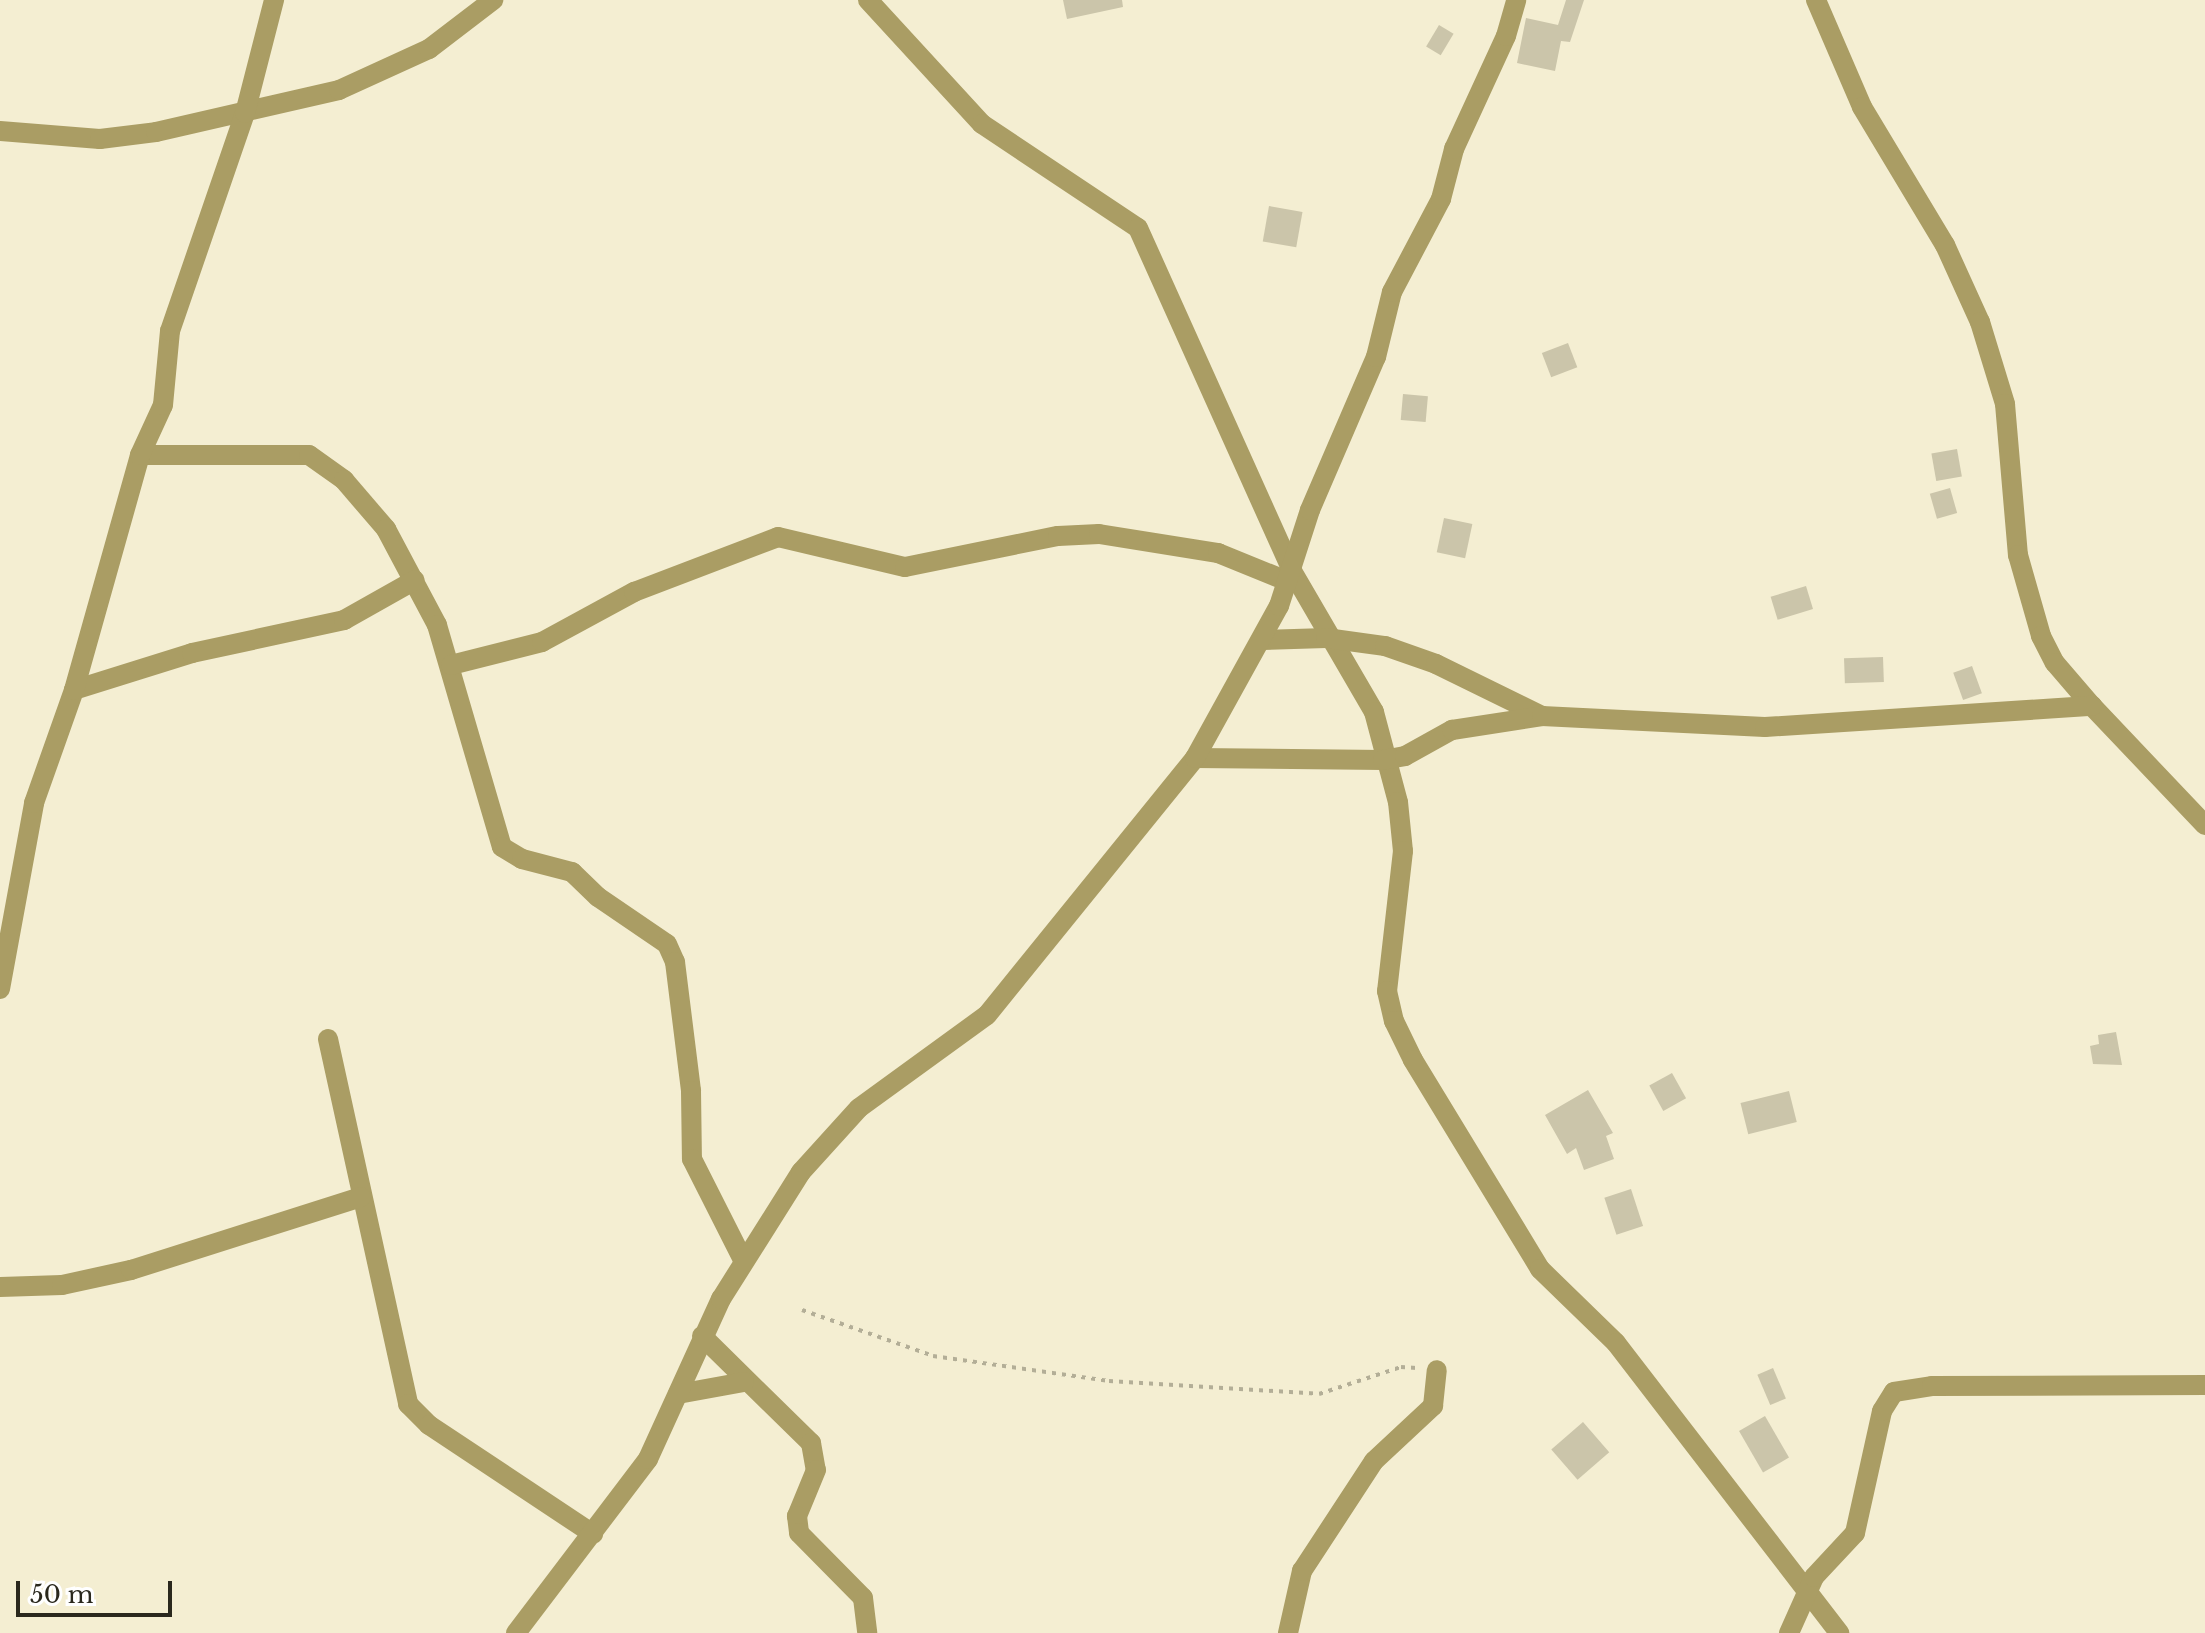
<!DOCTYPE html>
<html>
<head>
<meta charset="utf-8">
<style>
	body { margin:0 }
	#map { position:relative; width:2205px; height:1633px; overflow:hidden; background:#f4eed2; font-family:"Libre Baskerville",serif }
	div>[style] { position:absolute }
	.building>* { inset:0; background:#cbc5aa; transform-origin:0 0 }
	.path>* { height:4px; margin-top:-2px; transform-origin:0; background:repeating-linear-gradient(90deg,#b3ae97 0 4px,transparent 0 10px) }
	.minor>* { height:20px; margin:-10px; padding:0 10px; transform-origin:10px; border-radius:10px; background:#aa9d64 }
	span { translate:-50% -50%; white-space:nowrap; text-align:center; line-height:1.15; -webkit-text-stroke:6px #fff; paint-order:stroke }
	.scale { position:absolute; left:16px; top:1581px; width:156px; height:36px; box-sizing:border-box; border:4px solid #2a281d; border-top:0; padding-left:10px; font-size:24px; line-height:28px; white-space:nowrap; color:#2a281d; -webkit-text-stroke:6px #fff; paint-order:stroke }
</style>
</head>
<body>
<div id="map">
	<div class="building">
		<i style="clip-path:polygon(1063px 0,1122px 0,1123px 7px,1067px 19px)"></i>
		<i style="clip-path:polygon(1566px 0,1584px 0,1570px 42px,1561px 41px,1555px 71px,1517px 63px,1526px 18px,1558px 25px)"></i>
		<i style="left:1439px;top:25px;width:17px;height:25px;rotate:31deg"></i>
		<i style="left:1269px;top:206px;width:34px;height:36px;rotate:10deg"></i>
		<i style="left:1568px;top:343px;width:26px;height:28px;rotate:69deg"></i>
		<i style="left:1403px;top:394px;width:25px;height:26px;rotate:5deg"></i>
		<i style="left:1957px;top:449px;width:28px;height:26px;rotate:80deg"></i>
		<i style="left:1950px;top:488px;width:26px;height:21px;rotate:74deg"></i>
		<i style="left:1444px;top:518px;width:29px;height:35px;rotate:12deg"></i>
		<i style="left:1806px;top:586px;width:24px;height:37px;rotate:73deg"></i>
		<i style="left:1883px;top:657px;width:25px;height:39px;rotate:88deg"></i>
		<i style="left:1972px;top:666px;width:29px;height:20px;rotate:70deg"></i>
		<i style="clip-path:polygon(2116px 1032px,2122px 1065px,2093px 1064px,2090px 1046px,2099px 1044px,2098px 1035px)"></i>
		<i style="left:1672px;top:1073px;width:29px;height:26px;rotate:61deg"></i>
		<i style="clip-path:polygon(1588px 1090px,1613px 1133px,1606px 1136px,1614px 1159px,1584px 1170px,1576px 1148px,1567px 1154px,1545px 1115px)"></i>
		<i style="left:1789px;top:1091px;width:32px;height:50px;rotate:76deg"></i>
		<i style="left:1631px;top:1189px;width:39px;height:28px;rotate:72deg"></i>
		<i style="left:1773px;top:1368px;width:33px;height:17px;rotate:67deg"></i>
		<i style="left:1765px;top:1416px;width:48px;height:30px;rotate:60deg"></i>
		<i style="left:1583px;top:1422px;width:40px;height:42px;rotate:49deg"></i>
	</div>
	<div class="path">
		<i style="left:802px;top:1310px;width:139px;rotate:19.3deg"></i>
		<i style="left:933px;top:1356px;width:178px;rotate:8.1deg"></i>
		<i style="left:1109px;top:1381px;width:210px;rotate:3.5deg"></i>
		<i style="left:1319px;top:1394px;width:86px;rotate:-18.2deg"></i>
		<i style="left:1401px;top:1367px;width:16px;rotate:4deg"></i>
	</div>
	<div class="minor">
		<i style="left:868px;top:0;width:168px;rotate:47.4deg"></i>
		<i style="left:982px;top:124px;width:187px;rotate:33.7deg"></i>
		<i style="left:1138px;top:228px;width:376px;rotate:65.8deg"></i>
		<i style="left:1292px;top:571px;width:163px;rotate:59.8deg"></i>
		<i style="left:1374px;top:712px;width:93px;rotate:75.1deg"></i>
		<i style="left:1398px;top:802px;width:49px;rotate:84.2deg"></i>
		<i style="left:1403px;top:851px;width:141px;rotate:96.5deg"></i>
		<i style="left:1387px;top:991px;width:31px;rotate:77deg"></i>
		<i style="left:1394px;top:1021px;width:43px;rotate:64deg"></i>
		<i style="left:1413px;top:1060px;width:245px;rotate:58.7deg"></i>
		<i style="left:1540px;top:1269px;width:106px;rotate:44.2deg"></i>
		<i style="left:1616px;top:1343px;width:366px;rotate:52.4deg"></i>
		<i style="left:1816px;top:0;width:116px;rotate:66.7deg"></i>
		<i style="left:1862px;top:107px;width:161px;rotate:59deg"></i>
		<i style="left:1945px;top:245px;width:85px;rotate:65.6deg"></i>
		<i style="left:1980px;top:322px;width:86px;rotate:73deg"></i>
		<i style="left:2005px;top:404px;width:152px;rotate:85.1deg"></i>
		<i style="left:2018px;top:555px;width:84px;rotate:74.1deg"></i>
		<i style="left:2041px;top:636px;width:30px;rotate:63deg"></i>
		<i style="left:2055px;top:663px;width:57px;rotate:49.3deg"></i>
		<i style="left:2092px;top:706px;width:164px;rotate:46.5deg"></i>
		<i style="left:0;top:131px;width:100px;rotate:4.6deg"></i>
		<i style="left:100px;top:139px;width:56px;rotate:-7.1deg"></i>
		<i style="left:156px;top:132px;width:188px;rotate:-12.9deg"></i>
		<i style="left:339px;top:90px;width:99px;rotate:-24.5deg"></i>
		<i style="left:429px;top:49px;width:81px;rotate:-37.4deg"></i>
		<i style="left:140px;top:455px;width:169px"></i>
		<i style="left:309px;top:455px;width:43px;rotate:35.5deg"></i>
		<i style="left:344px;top:480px;width:65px;rotate:49.4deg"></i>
		<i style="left:386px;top:529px;width:109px;rotate:62deg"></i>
		<i style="left:437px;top:625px;width:231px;rotate:73.7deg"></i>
		<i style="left:502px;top:847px;width:23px;rotate:31deg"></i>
		<i style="left:522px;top:859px;width:52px;rotate:14.6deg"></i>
		<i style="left:572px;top:872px;width:36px;rotate:44deg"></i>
		<i style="left:598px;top:897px;width:83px;rotate:34.3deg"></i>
		<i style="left:667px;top:944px;width:20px;rotate:66deg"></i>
		<i style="left:675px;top:962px;width:130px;rotate:82.9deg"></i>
		<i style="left:691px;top:1091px;width:68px;rotate:89.2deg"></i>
		<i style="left:692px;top:1159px;width:113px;rotate:63.2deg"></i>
		<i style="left:1262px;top:640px;width:64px;rotate:-1.8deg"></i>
		<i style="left:1326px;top:638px;width:60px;rotate:7.7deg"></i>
		<i style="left:1385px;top:646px;width:54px;rotate:19.4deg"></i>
		<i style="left:1436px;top:664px;width:118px;rotate:26.1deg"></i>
		<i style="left:451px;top:665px;width:94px;rotate:-14.2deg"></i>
		<i style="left:542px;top:642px;width:105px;rotate:-28.5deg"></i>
		<i style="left:634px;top:592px;width:154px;rotate:-20.9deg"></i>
		<i style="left:778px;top:537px;width:130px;rotate:13.3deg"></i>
		<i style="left:905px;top:567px;width:156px;rotate:-11.5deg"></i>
		<i style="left:1058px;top:536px;width:41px;rotate:-2.8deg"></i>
		<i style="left:1099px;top:534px;width:121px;rotate:9.1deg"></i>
		<i style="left:1218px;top:553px;width:74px;rotate:22.1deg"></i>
		<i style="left:74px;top:690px;width:124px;rotate:-17.4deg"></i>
		<i style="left:192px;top:653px;width:156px;rotate:-12.2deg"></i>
		<i style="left:344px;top:620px;width:81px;rotate:-29.4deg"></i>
		<i style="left:1195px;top:758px;width:188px;rotate:0.6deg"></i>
		<i style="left:1383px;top:760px;width:22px;rotate:-10deg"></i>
		<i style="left:1405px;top:756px;width:54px;rotate:-29deg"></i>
		<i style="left:1452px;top:730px;width:91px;rotate:-8.8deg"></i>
		<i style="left:1542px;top:716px;width:223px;rotate:2.8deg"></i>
		<i style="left:1765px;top:727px;width:328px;rotate:-3.7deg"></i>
		<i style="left:0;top:989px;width:189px;rotate:-79.6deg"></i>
		<i style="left:34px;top:803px;width:120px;rotate:-70.5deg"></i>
		<i style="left:74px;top:690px;width:244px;rotate:-74.3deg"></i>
		<i style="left:140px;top:455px;width:55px;rotate:-65.3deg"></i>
		<i style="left:163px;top:405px;width:74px;rotate:-84.6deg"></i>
		<i style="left:170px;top:331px;width:231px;rotate:-71deg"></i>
		<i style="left:245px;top:113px;width:117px;rotate:-75.6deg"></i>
		<i style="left:328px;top:1039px;width:374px;rotate:77.6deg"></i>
		<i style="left:408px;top:1404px;width:30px;rotate:45deg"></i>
		<i style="left:429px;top:1425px;width:197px;rotate:33.6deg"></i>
		<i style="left:0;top:1287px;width:62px;rotate:-1.8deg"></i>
		<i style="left:62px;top:1285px;width:71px;rotate:-12.3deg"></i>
		<i style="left:131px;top:1270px;width:241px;rotate:-17.6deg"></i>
		<i style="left:702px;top:1336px;width:153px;rotate:44.5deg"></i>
		<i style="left:811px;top:1443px;width:27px;rotate:80deg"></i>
		<i style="left:816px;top:1470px;width:50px;rotate:112.4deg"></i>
		<i style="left:797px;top:1516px;width:17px;rotate:83deg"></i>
		<i style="left:799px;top:1533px;width:91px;rotate:45.4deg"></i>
		<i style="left:863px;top:1598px;width:35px;rotate:83deg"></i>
		<i style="left:678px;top:1394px;width:67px;rotate:-10.3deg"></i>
		<i style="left:516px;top:1633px;width:218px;rotate:-52.8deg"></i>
		<i style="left:648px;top:1459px;width:176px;rotate:-65.5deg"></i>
		<i style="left:721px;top:1299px;width:150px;rotate:-57.8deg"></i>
		<i style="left:801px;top:1172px;width:86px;rotate:-47.8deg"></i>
		<i style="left:859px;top:1108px;width:158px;rotate:-36deg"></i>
		<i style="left:987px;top:1015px;width:331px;rotate:-51deg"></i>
		<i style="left:1195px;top:758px;width:174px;rotate:-61.1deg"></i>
		<i style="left:1279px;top:606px;width:101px;rotate:-72.1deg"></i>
		<i style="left:1310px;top:510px;width:167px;rotate:-66.7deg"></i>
		<i style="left:1376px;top:357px;width:67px;rotate:-76.2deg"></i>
		<i style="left:1392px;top:292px;width:105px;rotate:-62.2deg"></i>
		<i style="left:1441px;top:199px;width:52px;rotate:-75.4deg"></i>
		<i style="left:1454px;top:149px;width:124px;rotate:-65.3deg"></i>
		<i style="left:1506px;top:36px;width:37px;rotate:-74deg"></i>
		<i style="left:1288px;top:1633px;width:64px;rotate:-77.3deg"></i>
		<i style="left:1302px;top:1571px;width:131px;rotate:-56.8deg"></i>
		<i style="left:1374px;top:1461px;width:81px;rotate:-43deg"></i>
		<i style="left:1433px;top:1406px;width:36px;rotate:-84deg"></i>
		<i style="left:1789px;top:1633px;width:61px;rotate:-65.9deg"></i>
		<i style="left:1814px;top:1577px;width:60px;rotate:-47deg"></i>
		<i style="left:1855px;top:1533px;width:125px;rotate:-77.5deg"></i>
		<i style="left:1882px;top:1411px;width:22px;rotate:-58deg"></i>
		<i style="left:1894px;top:1392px;width:38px;rotate:-9deg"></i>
		<i style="left:1932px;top:1386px;width:273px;rotate:-0.2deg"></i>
	</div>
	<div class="scale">50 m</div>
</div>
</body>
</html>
